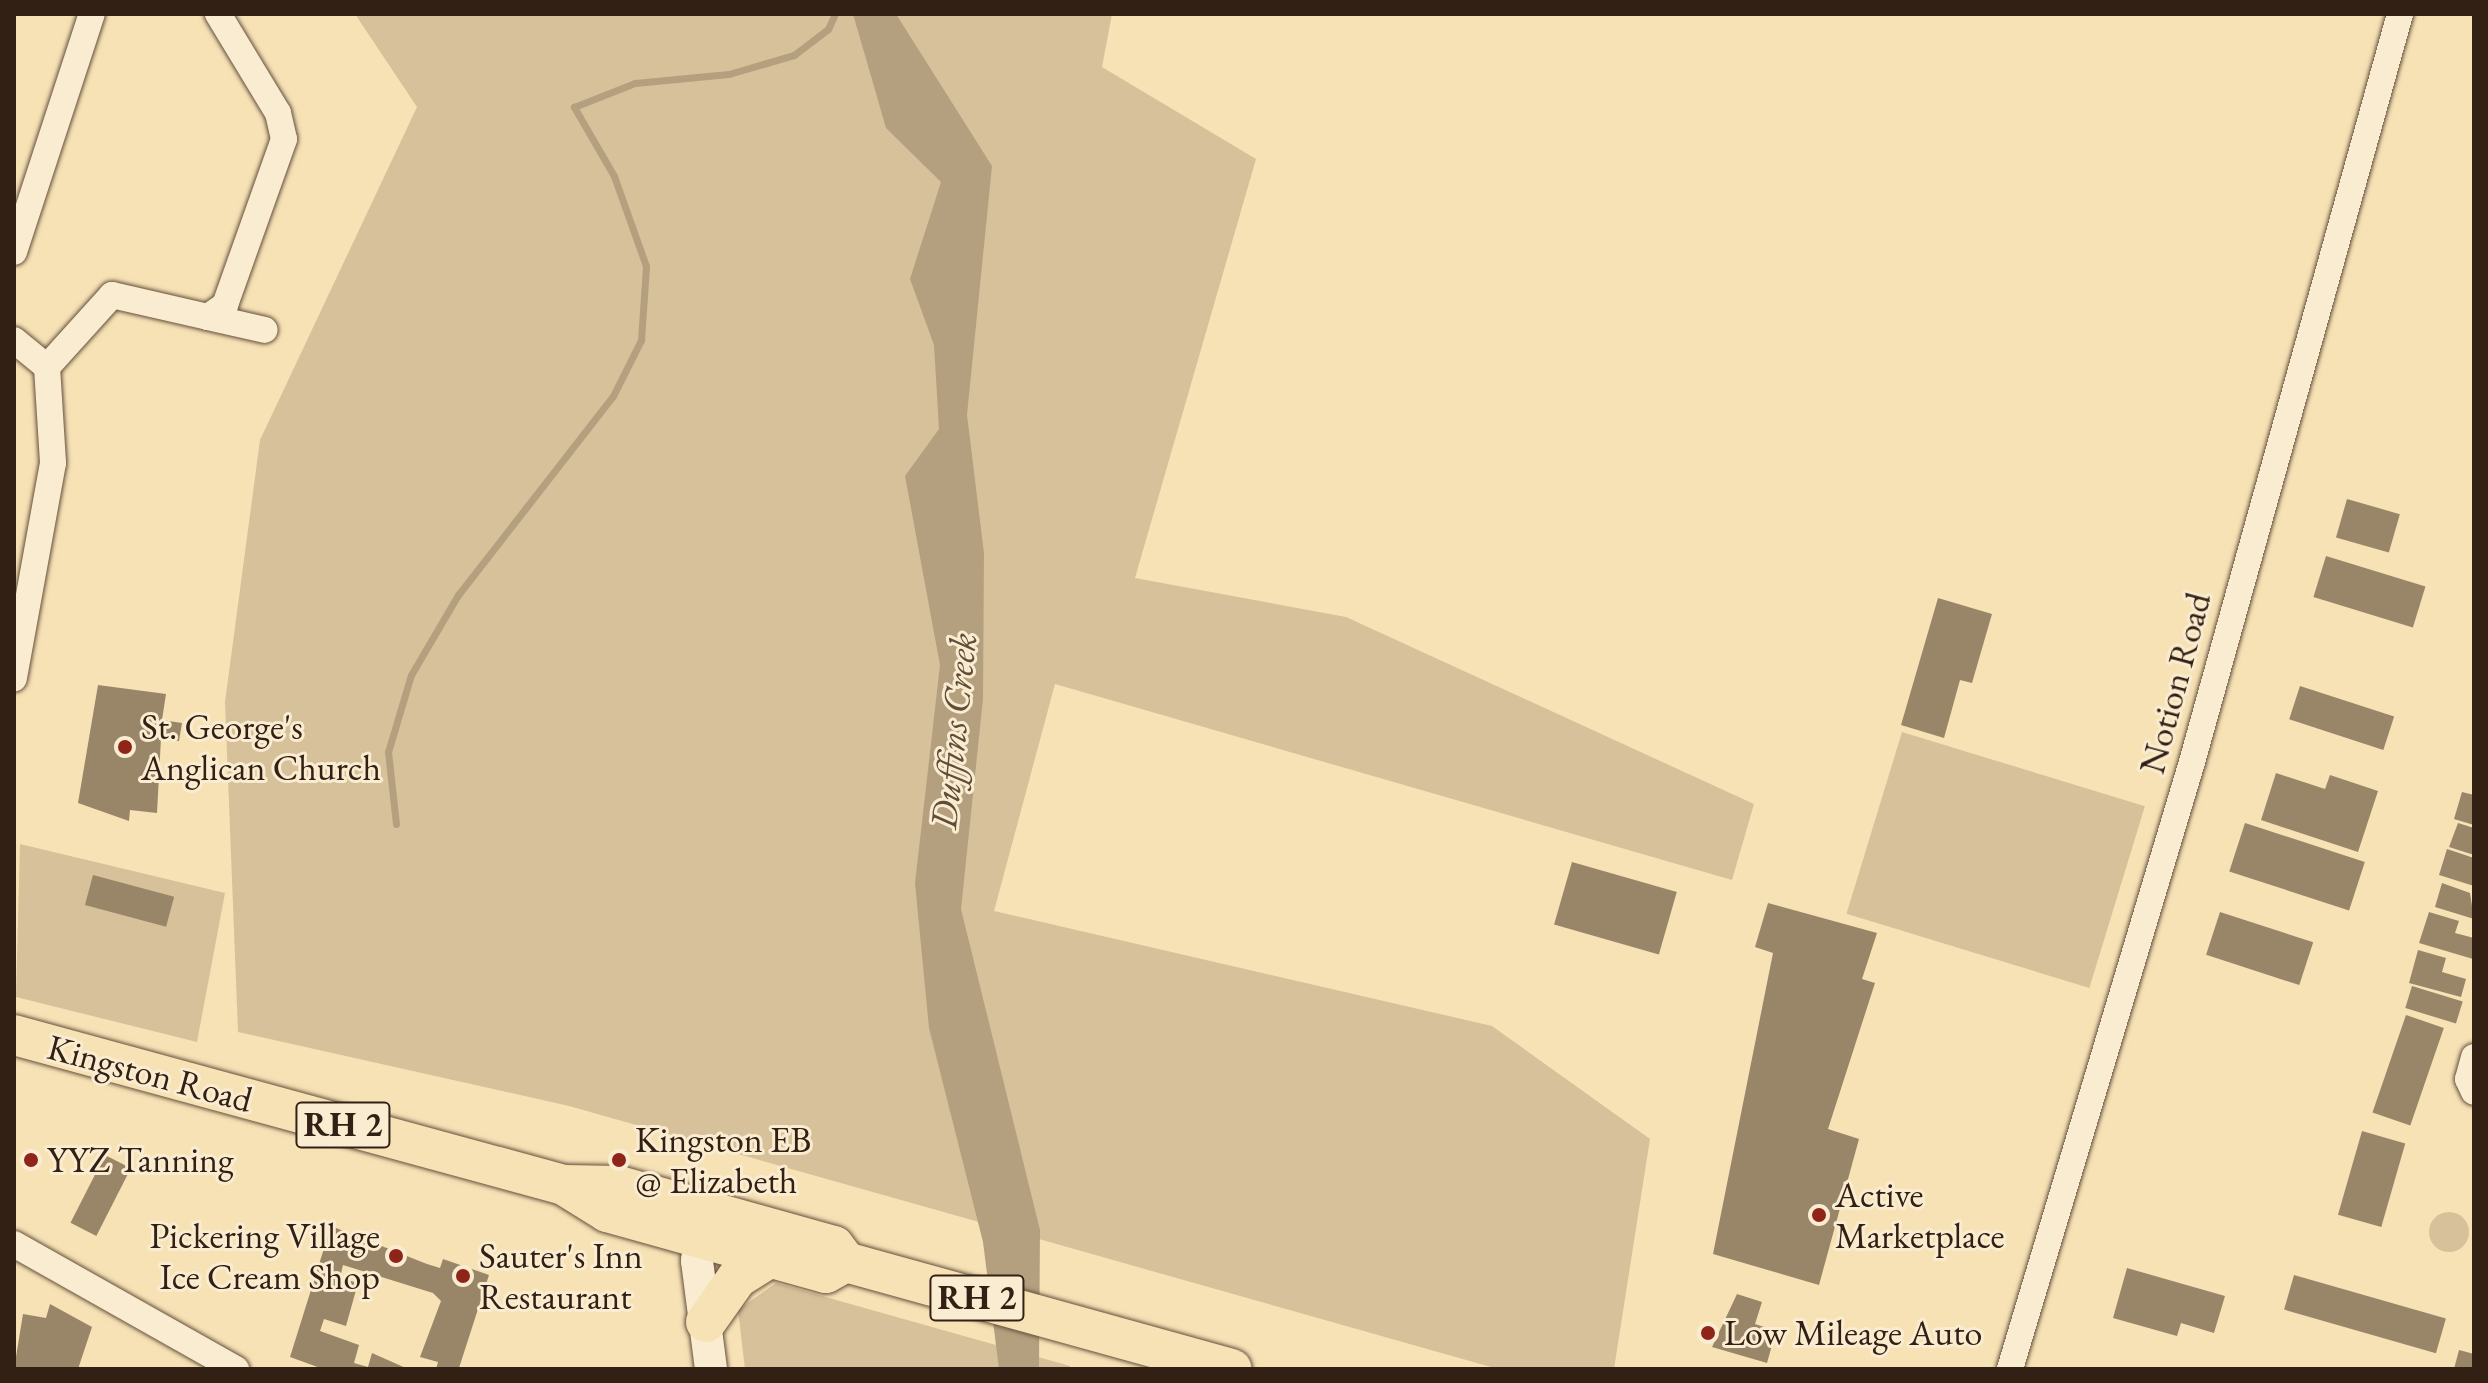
<!DOCTYPE html>
<html>
<head>
<meta charset="utf-8">
<style>
	body { margin:0 }
	#map { position:relative; width:2488px; height:1383px; overflow:hidden; background:#f7e2b6; font-family:"EB Garamond",serif }
	div>[style] { position:absolute }
	.green>* { inset:0; background:#d6c19a; transform-origin:0 0 }
	.round { border-radius:50% }
	.water>* { inset:0; background:#b4a07f }
	.stream>* { height:7px; margin:-3.5px; padding:0 3.5px; transform-origin:3.5px; border-radius:3.5px; background:#b4a07f }
	.building>* { inset:0; background:#998568; transform-origin:0 0 }
	.roads { filter:drop-shadow(0 0 2px #64503c) drop-shadow(0 0 2px #64503c) }
	.minor>* { height:26px; margin:-13px; padding:0 13px; transform-origin:13px; border-radius:13px; background:#faecd0 }
	.tertiary>* { height:32px; margin:-16px; padding:0 16px; transform-origin:16px; border-radius:16px; background:#faecd0 }
	.primary>* { height:40px; margin:-20px; padding:0 20px; transform-origin:20px; border-radius:20px; background:#f7e2b6 }
	.dots>* { width:22px; height:22px; translate:-50% -50%; box-sizing:border-box; border:4px solid #faecd0; border-radius:50% }
	span { translate:-50% -50%; white-space:nowrap; text-align:center; line-height:1.15; -webkit-text-stroke:6px #faecd0; paint-order:stroke }
	.shield-label span { padding:2px 6px; background:#faecd0; border:2px solid; border-radius:6px; -webkit-text-stroke-width:0 }
	.shield-label { font-size:34px; color:#332014; font-weight:700 }
	.street-label { font-size:36px; color:#332014 }
	.poi-label { font-size:36px; color:#332014 }
	.left { translate:0 -50%; text-align:left }
	.right { translate:-100% -50%; text-align:right }
	.water-label { font-size:38px; color:#604d39; font-style:italic }
	.frame { position:absolute; inset:0; border:16px solid #332014; pointer-events:none }
</style>
</head>
<body>
<div id="map">
	<div class="green">
		<i style="clip-path:polygon(355px 14px,1112px 14px,1102px 67px,1256px 159px,1135px 578px,1346px 617px,1754px 804px,1732px 880px,1055px 684px,994px 911px,1492px 1026px,1650px 1139px,1614px 1369px,1498px 1369px,569px 1106px,238px 1032px,225px 702px,260px 440px,417px 107px)"></i>
		<i style="left:1902px;top:732px;width:254px;height:190px;rotate:17deg"></i>
		<i style="clip-path:polygon(20px 844px,225px 893px,197px 1042px,16px 997px)"></i>
		<i class="round" style="left:2429px;top:1212px;width:40px;height:40px"></i>
		<i style="clip-path:polygon(776px 1283px,1070px 1366px,1070px 1369px,745px 1369px,738px 1310px)"></i>
	</div>
	<div class="water">
		<i style="clip-path:polygon(853px 14px,896px 14px,992px 166px,967px 415px,984px 553px,983px 699px,961px 909px,1040px 1230px,1039px 1369px,999px 1369px,983px 1242px,929px 1028px,915px 883px,940px 665px,905px 476px,939px 429px,934px 345px,910px 279px,941px 182px,886px 128px)"></i>
	</div>
	<div class="stream">
		<i style="left:396px;top:824px;width:72px;rotate:-96.3deg"></i>
		<i style="left:388px;top:752px;width:80px;rotate:-73.4deg"></i>
		<i style="left:411px;top:675px;width:93px;rotate:-59.6deg"></i>
		<i style="left:458px;top:595px;width:252px;rotate:-52.1deg"></i>
		<i style="left:613px;top:396px;width:63px;rotate:-63.4deg"></i>
		<i style="left:641px;top:340px;width:74px;rotate:-86.1deg"></i>
		<i style="left:646px;top:266px;width:96px;rotate:-109.6deg"></i>
		<i style="left:614px;top:176px;width:80px;rotate:-120.1deg"></i>
		<i style="left:574px;top:107px;width:66px;rotate:-21.5deg"></i>
		<i style="left:635px;top:83px;width:94px;rotate:-5.5deg"></i>
		<i style="left:729px;top:74px;width:68px;rotate:-16.3deg"></i>
		<i style="left:794px;top:55px;width:43px;rotate:-37.4deg"></i>
		<i style="left:828px;top:29px;width:17px;rotate:-65deg"></i>
	</div>
	<div class="building">
		<i style="left:2347px;top:499px;width:55px;height:40px;rotate:16deg"></i>
		<i style="left:2326px;top:556px;width:104px;height:43px;rotate:17deg"></i>
		<i style="clip-path:polygon(1938px 598px,1992px 614px,1972px 683px,1960px 680px,1944px 738px,1901px 725px)"></i>
		<i style="clip-path:polygon(98px 685px,166px 694px,162px 720px,182px 723px,179px 741px,161px 738px,157px 813px,130px 810px,129px 821px,78px 803px)"></i>
		<i style="left:2300px;top:686px;width:99px;height:35px;rotate:18deg"></i>
		<i style="clip-path:polygon(2276px 773px,2325px 789px,2330px 775px,2378px 791px,2358px 852px,2261px 820px)"></i>
		<i style="clip-path:polygon(2462px 792px,2474px 795px,2474px 825px,2454px 819px)"></i>
		<i style="left:2245px;top:823px;width:126px;height:51px;rotate:18deg"></i>
		<i style="clip-path:polygon(2458px 823px,2474px 828px,2474px 855px,2449px 847px)"></i>
		<i style="clip-path:polygon(2447px 849px,2474px 858px,2474px 886px,2439px 875px)"></i>
		<i style="left:1572px;top:862px;width:109px;height:65px;rotate:16deg"></i>
		<i style="left:93px;top:875px;width:84px;height:31px;rotate:15deg"></i>
		<i style="clip-path:polygon(2442px 883px,2470px 893px,2474px 919px,2435px 907px)"></i>
		<i style="clip-path:polygon(1768px 903px,1877px 933px,1862px 979px,1875px 983px,1828px 1129px,1859px 1139px,1819px 1285px,1713px 1254px,1773px 953px,1755px 947px)"></i>
		<i style="left:2220px;top:912px;width:98px;height:45px;rotate:18deg"></i>
		<i style="clip-path:polygon(2429px 912px,2459px 921px,2455px 933px,2474px 938px,2473px 959px,2419px 943px)"></i>
		<i style="clip-path:polygon(2418px 950px,2446px 958px,2442px 972px,2466px 979px,2461px 997px,2409px 983px)"></i>
		<i style="left:2412px;top:986px;width:53px;height:23px;rotate:17deg"></i>
		<i style="left:2406px;top:1015px;width:40px;height:103px;rotate:19deg"></i>
		<i style="left:2362px;top:1131px;width:45px;height:87px;rotate:16deg"></i>
		<i style="left:105px;top:1155px;width:29px;height:76px;rotate:27deg"></i>
		<i style="clip-path:polygon(331px 1226px,427px 1264px,440px 1268px,443px 1259px,489px 1275px,459px 1368px,436px 1369px,438px 1362px,420px 1357px,441px 1301px,433px 1293px,343px 1265px,340px 1278px,358px 1283px,346px 1326px,324px 1319px,320px 1331px,359px 1345px,354px 1363px,368px 1367px,372px 1353px,408px 1369px,323px 1369px,290px 1357px)"></i>
		<i style="clip-path:polygon(2127px 1268px,2225px 1296px,2214px 1333px,2181px 1323px,2177px 1336px,2113px 1318px)"></i>
		<i style="left:2294px;top:1275px;width:158px;height:36px;rotate:16deg"></i>
		<i style="clip-path:polygon(1737px 1294px,1762px 1302px,1755px 1324px,1776px 1331px,1767px 1363px,1712px 1347px)"></i>
		<i style="clip-path:polygon(50px 1304px,92px 1327px,78px 1369px,14px 1369px,23px 1314px,46px 1318px)"></i>
		<i style="clip-path:polygon(2459px 1350px,2474px 1354px,2474px 1369px,2454px 1369px)"></i>
	</div>
	<div class="roads">
		<div class="minor">
			<i style="left:14px;top:252px;width:250px;rotate:-71.9deg"></i>
			<i style="left:208px;top:317px;width:58px;rotate:12.8deg"></i>
			<i style="left:14px;top:340px;width:43px;rotate:39.3deg"></i>
			<i style="left:47px;top:367px;width:96px;rotate:86.4deg"></i>
			<i style="left:53px;top:463px;width:219px;rotate:100.3deg"></i>
			<i style="left:47px;top:367px;width:97px;rotate:-47.9deg"></i>
			<i style="left:112px;top:295px;width:98px;rotate:12.9deg"></i>
			<i style="left:208px;top:317px;width:21px;rotate:-35deg"></i>
			<i style="left:225px;top:305px;width:176px;rotate:-70.4deg"></i>
			<i style="left:284px;top:139px;width:27px;rotate:-103deg"></i>
			<i style="left:278px;top:113px;width:116px;rotate:-121.2deg"></i>
			<i style="left:2474px;top:1057px;width:23px;rotate:105deg"></i>
			<i style="left:2468px;top:1079px;width:14px;rotate:65deg"></i>
			<i style="left:14px;top:1244px;width:255px;rotate:29.4deg"></i>
			<i style="left:2010px;top:1369px;width:634px;rotate:-73.31deg"></i>
			<i style="left:2192px;top:762px;width:776px;rotate:-74.46deg"></i>
		</div>
		<div class="tertiary">
			<i style="left:703px;top:1214px;width:47px;rotate:97.3deg"></i>
			<i style="left:697px;top:1261px;width:109px;rotate:82.6deg"></i>
		</div>
		<div class="primary">
			<i style="left:14px;top:1035px;width:570px;rotate:15.26deg"></i>
			<i style="left:564px;top:1185px;width:55px;rotate:1deg"></i>
			<i style="left:619px;top:1186px;width:223px;rotate:15.6deg"></i>
			<i style="left:834px;top:1246px;width:20px;rotate:53deg"></i>
			<i style="left:567px;top:1187px;width:47px;rotate:32deg"></i>
			<i style="left:607px;top:1212px;width:227px;rotate:15.6deg"></i>
			<i style="left:826px;top:1273px;width:23px;rotate:-29deg"></i>
			<i style="left:846px;top:1262px;width:400px;rotate:15.5deg"></i>
			<i style="left:706px;top:1322px;width:54px;rotate:-54.8deg"></i>
			<i style="left:737px;top:1278px;width:39px;rotate:-32deg"></i>
		</div>
	</div>
	<div class="dots">
		<i style="left:125px;top:747px;background:#8f2418"></i>
		<i style="left:31px;top:1160px;background:#8f2418"></i>
		<i style="left:619px;top:1160px;background:#8f2418"></i>
		<i style="left:1819px;top:1215px;background:#8f2418"></i>
		<i style="left:396px;top:1256px;background:#8f2418"></i>
		<i style="left:463px;top:1276px;background:#8f2418"></i>
		<i style="left:1708px;top:1333px;background:#8f2418"></i>
	</div>
	<div class="shield-label">
		<span style="left:343px;top:1125px">RH 2</span>
		<span style="left:977px;top:1298px">RH 2</span>
	</div>
	<div class="street-label">
		<span style="left:2175px;top:683px;rotate:-75deg">Notion Road</span>
		<span style="left:150px;top:1073px;rotate:15deg">Kingston Road</span>
	</div>
	<div class="poi-label">
		<span class="left" style="left:141px;top:747px">St. George's<br>Anglican Church</span>
		<span class="left" style="left:635px;top:1160px">Kingston EB<br>@ Elizabeth</span>
		<span class="left" style="left:47px;top:1160px">YYZ Tanning</span>
		<span class="left" style="left:1835px;top:1215px">Active<br>Marketplace</span>
		<span class="right" style="left:380px;top:1256px">Pickering Village<br>Ice Cream Shop</span>
		<span class="left" style="left:479px;top:1276px">Sauter's Inn<br>Restaurant</span>
		<span class="left" style="left:1724px;top:1333px">Low Mileage Auto</span>
	</div>
	<div class="water-label">
		<span style="left:953px;top:731px;rotate:-84deg">Duffins Creek</span>
	</div>
	<div class="frame"></div>
</div>
</body>
</html>
